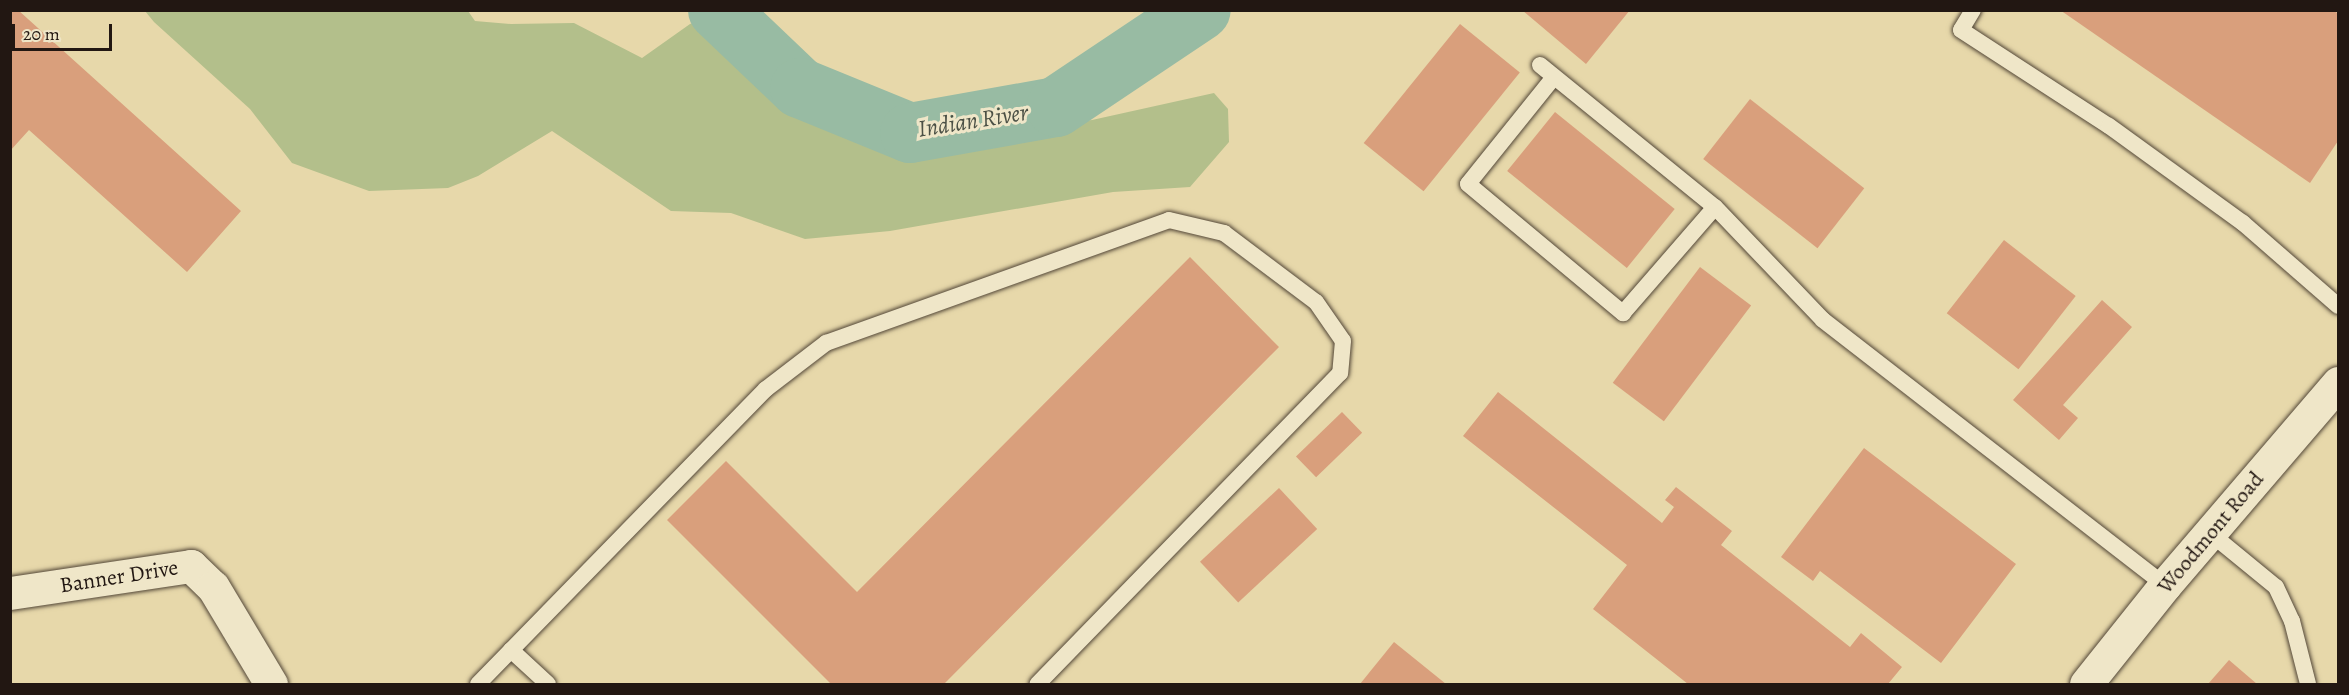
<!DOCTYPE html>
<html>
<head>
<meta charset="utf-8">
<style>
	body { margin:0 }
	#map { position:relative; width:2349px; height:695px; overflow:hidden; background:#e7d8aa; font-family:Alegreya,serif }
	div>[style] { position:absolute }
	.green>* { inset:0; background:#b3bf8b }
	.river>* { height:60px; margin:-30px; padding:0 30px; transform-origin:30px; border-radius:30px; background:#98bba3 }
	.building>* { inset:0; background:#d99f7c; transform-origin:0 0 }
	.roads { filter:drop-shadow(0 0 2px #534738) drop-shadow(0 0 2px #534738) }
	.lane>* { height:16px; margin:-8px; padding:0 8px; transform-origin:8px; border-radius:8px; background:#efe6c8 }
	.street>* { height:33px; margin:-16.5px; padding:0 16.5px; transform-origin:16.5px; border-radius:16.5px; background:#efe6c8 }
	.secondary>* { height:33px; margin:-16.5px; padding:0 16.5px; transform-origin:16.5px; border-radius:16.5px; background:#efe6c8 }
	span { translate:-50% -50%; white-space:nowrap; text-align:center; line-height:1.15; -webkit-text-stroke:6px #efe6c8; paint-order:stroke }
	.street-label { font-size:22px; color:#221712 }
	.water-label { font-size:24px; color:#4b5045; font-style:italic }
	.frame { position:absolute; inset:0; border:12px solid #221712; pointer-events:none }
	.scale { position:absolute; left:12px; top:24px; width:100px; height:27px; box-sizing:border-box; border:3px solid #221712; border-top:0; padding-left:8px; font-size:18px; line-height:21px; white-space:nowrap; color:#221712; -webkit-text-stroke:4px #efe6c8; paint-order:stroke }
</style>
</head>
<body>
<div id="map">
	<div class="green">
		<i style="clip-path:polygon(145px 11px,468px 11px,475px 21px,511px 24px,574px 23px,642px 58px,690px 24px,729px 11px,738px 11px,801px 56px,822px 83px,884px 137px,934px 140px,1092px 120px,1214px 93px,1228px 109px,1229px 142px,1190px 187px,1113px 192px,890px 231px,805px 239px,731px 213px,671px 211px,552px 131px,478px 176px,448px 188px,369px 191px,292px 163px,250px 109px,154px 22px)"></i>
	</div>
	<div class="river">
		<i style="left:718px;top:10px;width:113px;rotate:43.6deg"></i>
		<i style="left:800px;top:88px;width:119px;rotate:22.2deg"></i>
		<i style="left:910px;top:133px;width:148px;rotate:-10.1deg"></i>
		<i style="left:1056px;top:107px;width:174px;rotate:-33.8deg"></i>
	</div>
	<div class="building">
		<i style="clip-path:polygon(10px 10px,18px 10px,241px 211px,187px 272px,29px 130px,10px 151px)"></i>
		<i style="clip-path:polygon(1522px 10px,1630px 10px,1586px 64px)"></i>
		<i style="clip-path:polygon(2060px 10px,2334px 10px,2338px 14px,2338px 141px,2310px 183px)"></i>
		<i style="left:1460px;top:24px;width:77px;height:153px;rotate:39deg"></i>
		<i style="left:1750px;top:99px;width:145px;height:76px;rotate:38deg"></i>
		<i style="left:1555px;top:112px;width:154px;height:76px;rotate:39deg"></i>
		<i style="left:2004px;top:240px;width:91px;height:93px;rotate:38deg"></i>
		<i style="clip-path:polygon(1190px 257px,1279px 347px,944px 684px,831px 684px,667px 520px,726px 461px,857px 592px)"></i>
		<i style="left:1700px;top:267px;width:64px;height:145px;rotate:37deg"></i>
		<i style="clip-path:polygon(2102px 300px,2132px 327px,2063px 405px,2078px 418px,2059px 440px,2013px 400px)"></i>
		<i style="clip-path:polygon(1498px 392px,1662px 523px,1674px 507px,1665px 500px,1676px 487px,1732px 531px,1721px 545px,1850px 647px,1861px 633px,1902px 667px,1888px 684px,1688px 684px,1593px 609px,1627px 565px,1463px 436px)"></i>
		<i style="left:1342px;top:412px;width:29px;height:64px;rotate:46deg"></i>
		<i style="clip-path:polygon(1864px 448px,2016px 564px,1941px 663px,1820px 571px,1813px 581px,1781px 557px)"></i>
		<i style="left:1279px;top:488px;width:56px;height:108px;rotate:47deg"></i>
		<i style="clip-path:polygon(1394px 642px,1446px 684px,1360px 684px)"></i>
		<i style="clip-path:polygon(2229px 660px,2257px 684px,2208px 684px)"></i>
	</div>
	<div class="roads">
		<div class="lane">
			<i style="left:1973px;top:10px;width:23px;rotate:121deg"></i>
			<i style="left:1961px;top:30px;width:176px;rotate:33deg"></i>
			<i style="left:2109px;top:126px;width:165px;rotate:35.9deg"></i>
			<i style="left:2243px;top:223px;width:126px;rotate:41.1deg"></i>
			<i style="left:1540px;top:65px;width:225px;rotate:39.1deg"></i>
			<i style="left:1715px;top:207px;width:156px;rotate:46.3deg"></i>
			<i style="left:1823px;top:320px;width:433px;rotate:37.8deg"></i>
			<i style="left:1554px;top:77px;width:137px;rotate:128.8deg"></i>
			<i style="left:1468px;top:184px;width:202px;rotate:39.8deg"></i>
			<i style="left:1623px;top:313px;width:140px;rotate:-49deg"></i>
			<i style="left:2210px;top:533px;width:85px;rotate:39.3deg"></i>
			<i style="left:2276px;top:587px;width:38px;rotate:65deg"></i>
			<i style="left:2292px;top:621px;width:65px;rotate:75.7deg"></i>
			<i style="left:511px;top:650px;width:50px;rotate:42.6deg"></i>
			<i style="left:478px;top:684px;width:412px;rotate:-45.7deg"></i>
			<i style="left:766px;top:389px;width:76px;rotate:-37.5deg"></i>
			<i style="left:826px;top:343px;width:364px;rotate:-19.7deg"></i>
			<i style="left:1169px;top:220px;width:57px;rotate:13.3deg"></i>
			<i style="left:1224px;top:233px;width:115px;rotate:36.9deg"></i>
			<i style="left:1316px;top:302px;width:47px;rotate:55.3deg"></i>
			<i style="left:1343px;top:341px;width:32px;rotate:95deg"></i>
			<i style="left:1340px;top:373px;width:434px;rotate:134.2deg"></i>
		</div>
		<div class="street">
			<i style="left:10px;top:593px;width:183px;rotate:-8.5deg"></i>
			<i style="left:191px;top:566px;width:30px;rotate:44deg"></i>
			<i style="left:213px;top:587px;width:113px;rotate:59.1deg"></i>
		</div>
		<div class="secondary">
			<i style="left:2086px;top:684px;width:127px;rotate:-51.4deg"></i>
			<i style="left:2165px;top:585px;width:266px;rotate:-49.4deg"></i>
		</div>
	</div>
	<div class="street-label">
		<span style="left:2211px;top:533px;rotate:-50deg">Woodmont Road</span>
		<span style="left:119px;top:577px;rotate:-9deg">Banner Drive</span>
	</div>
	<div class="water-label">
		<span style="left:973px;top:121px;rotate:-9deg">Indian River</span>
	</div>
	<div class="frame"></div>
	<div class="scale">20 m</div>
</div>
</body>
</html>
